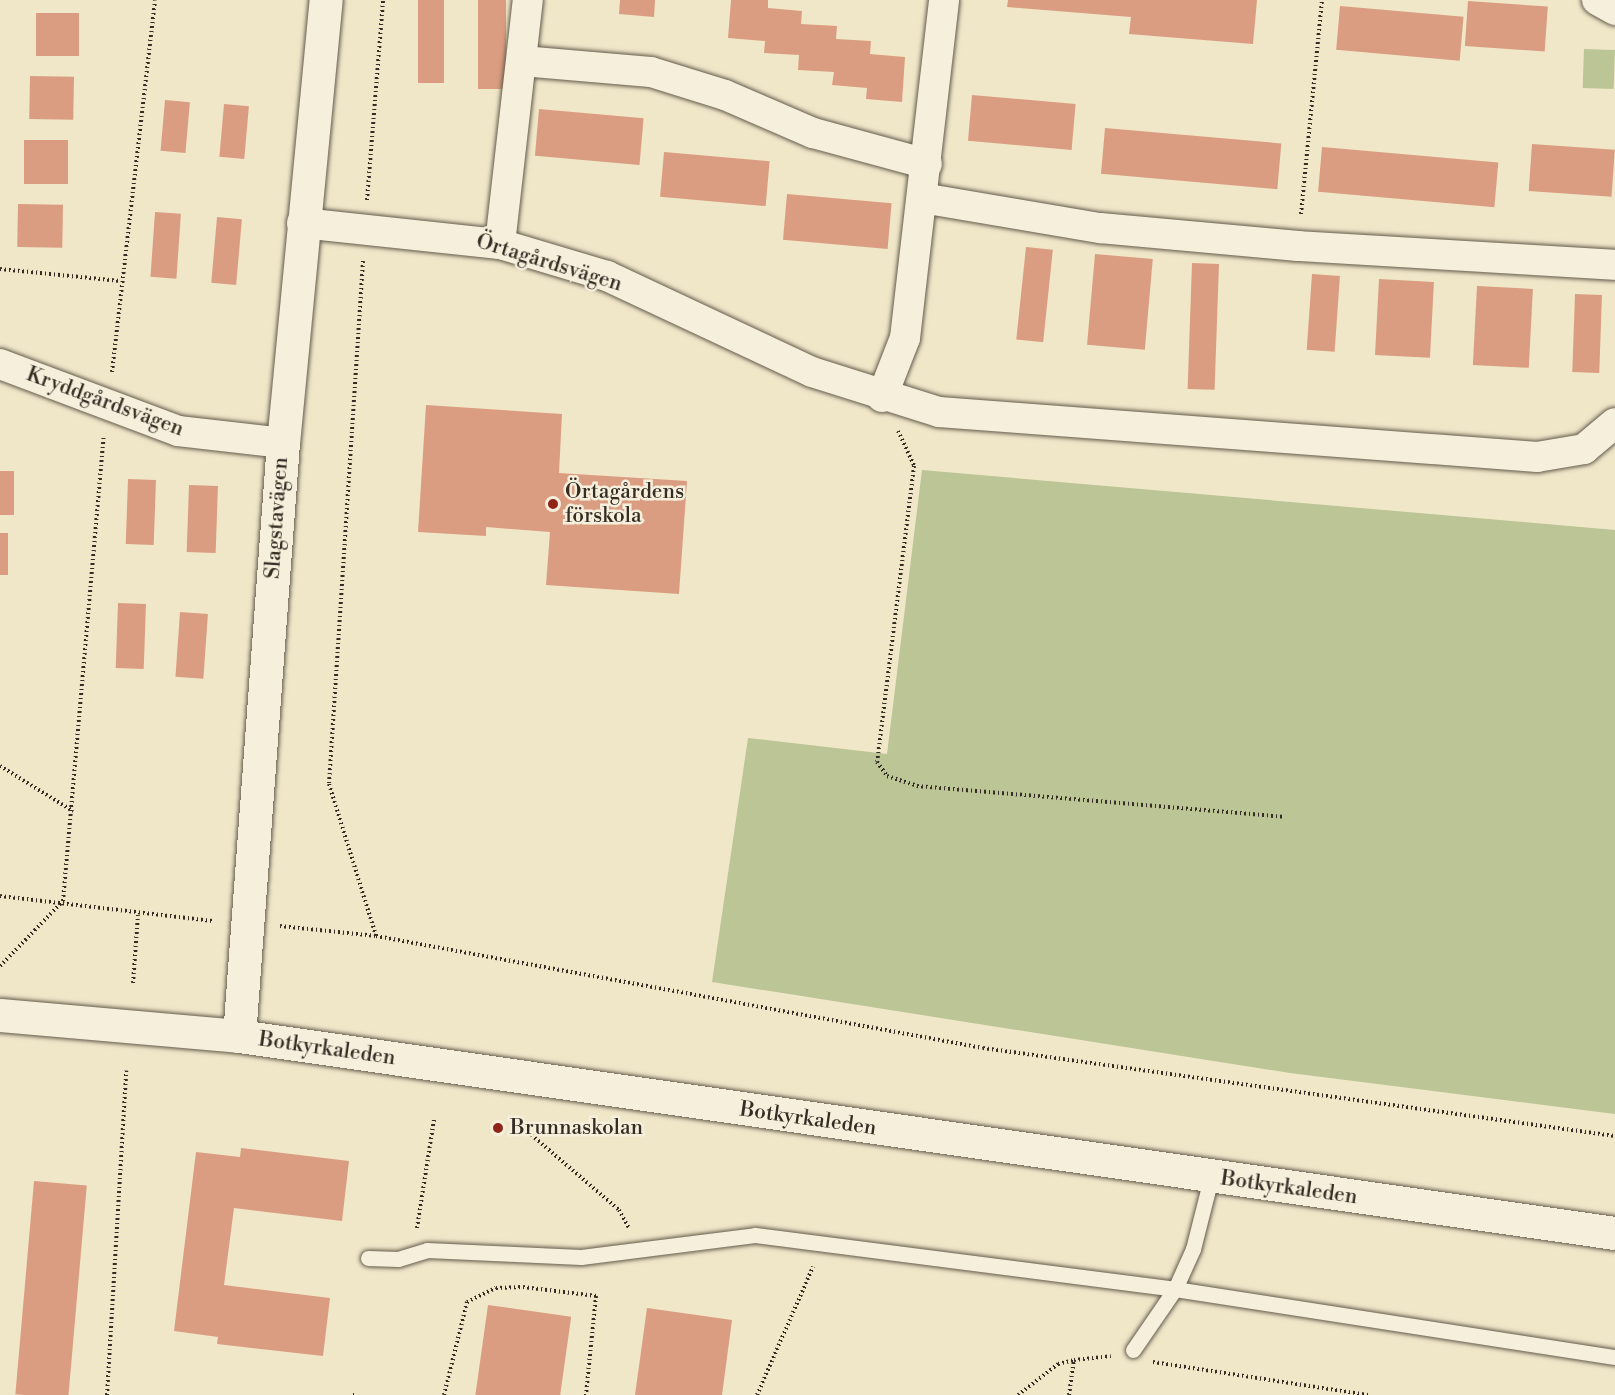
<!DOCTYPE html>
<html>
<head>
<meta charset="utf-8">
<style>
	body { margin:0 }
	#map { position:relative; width:1615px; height:1395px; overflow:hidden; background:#f0e7c9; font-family:"Libre Bodoni",serif }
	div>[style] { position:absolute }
	.green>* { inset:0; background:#bcc595; transform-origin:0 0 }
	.building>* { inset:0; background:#db9d81; transform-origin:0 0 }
	.path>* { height:4px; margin-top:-2px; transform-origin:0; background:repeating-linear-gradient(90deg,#352c23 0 1.5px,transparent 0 4.5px) }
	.roads { filter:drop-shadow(0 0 2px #645b4c) drop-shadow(0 0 2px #645b4c) }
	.lane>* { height:15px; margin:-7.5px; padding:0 7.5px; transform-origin:7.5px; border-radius:7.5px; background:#f5efdc }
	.street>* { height:30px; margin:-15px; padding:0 15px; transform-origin:15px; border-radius:15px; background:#f5efdc }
	.secondary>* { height:33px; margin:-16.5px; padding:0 16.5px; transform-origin:16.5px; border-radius:16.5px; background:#f5efdc }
	.dots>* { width:16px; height:16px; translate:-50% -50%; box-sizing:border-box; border:3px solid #f5efdc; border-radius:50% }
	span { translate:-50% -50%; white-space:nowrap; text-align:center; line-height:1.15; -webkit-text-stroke:5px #f5efdc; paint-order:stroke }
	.street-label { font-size:21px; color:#352c23 }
	.poi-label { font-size:21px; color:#352c23 }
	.left { translate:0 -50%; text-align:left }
</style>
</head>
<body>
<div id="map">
	<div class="green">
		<i style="left:1584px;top:49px;width:31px;height:39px;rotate:2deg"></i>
		<i style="clip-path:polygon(922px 470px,1615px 530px,1615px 1114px,1290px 1073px,712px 982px,748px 738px,887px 754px)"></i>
	</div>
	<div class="building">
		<i style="left:418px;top:0;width:26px;height:83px"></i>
		<i style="left:478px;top:0;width:28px;height:89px"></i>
		<i style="clip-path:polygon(620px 0,655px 0,654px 17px,619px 14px)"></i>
		<i style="clip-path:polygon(731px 0,768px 0,768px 8px,802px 11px,801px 24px,837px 26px,836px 39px,871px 41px,870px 54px,905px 57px,902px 102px,866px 99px,867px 88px,832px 85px,834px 72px,798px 70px,799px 55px,764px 53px,765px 41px,728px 38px)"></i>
		<i style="clip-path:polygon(1008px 0,1257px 0,1253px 44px,1129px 34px,1131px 17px,1007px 7px)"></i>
		<i style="left:1468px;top:1px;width:80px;height:45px;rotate:4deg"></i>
		<i style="left:1340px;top:6px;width:124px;height:44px;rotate:5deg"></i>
		<i style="left:36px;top:13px;width:43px;height:43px"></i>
		<i style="left:30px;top:76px;width:44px;height:43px;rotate:1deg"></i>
		<i style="left:972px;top:95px;width:104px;height:46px;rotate:5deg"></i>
		<i style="left:165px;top:100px;width:25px;height:51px;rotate:5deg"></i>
		<i style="left:224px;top:104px;width:25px;height:53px;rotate:5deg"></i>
		<i style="left:539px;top:109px;width:105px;height:47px;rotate:5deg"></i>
		<i style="left:1105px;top:128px;width:177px;height:46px;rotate:5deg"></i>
		<i style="left:24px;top:140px;width:44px;height:44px"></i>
		<i style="left:1532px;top:144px;width:83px;height:47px;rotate:4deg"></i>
		<i style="left:1322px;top:147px;width:177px;height:45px;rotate:5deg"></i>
		<i style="left:664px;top:152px;width:106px;height:45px;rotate:5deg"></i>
		<i style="left:787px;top:194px;width:105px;height:46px;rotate:5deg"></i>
		<i style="left:18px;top:204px;width:45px;height:43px;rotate:1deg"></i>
		<i style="left:155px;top:212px;width:26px;height:65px;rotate:4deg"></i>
		<i style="left:217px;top:217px;width:25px;height:66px;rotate:5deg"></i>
		<i style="left:1026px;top:247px;width:27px;height:93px;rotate:6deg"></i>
		<i style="left:1095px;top:254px;width:58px;height:91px;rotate:5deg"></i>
		<i style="left:1192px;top:263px;width:27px;height:126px;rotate:2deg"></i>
		<i style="left:1312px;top:274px;width:28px;height:76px;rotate:4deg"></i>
		<i style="left:1379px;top:279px;width:55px;height:76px;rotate:3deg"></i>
		<i style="left:1477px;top:286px;width:56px;height:79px;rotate:3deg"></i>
		<i style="left:1575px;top:294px;width:27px;height:78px;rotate:2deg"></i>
		<i style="clip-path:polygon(426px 405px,562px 414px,559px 473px,687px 481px,679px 594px,546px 585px,550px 532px,486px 527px,486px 536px,418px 532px)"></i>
		<i style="left:0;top:471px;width:14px;height:44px"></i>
		<i style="left:128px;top:479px;width:28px;height:65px;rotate:2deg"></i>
		<i style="left:189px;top:485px;width:29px;height:67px;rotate:2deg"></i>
		<i style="left:0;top:533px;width:8px;height:42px"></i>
		<i style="left:118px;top:603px;width:28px;height:65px;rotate:2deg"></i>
		<i style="left:180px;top:612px;width:28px;height:65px;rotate:4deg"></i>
		<i style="clip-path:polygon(241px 1148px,349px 1161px,342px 1221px,234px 1208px,224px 1285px,330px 1298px,323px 1356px,217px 1344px,218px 1337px,174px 1331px,196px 1152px,240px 1157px)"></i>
		<i style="left:34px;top:1181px;width:53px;height:214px;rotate:5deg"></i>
		<i style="left:488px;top:1305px;width:84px;height:91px;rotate:8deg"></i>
		<i style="clip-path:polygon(647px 1308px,732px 1320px,722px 1395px,635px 1395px)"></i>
	</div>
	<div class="path">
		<i style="left:367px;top:200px;width:201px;rotate:-85.4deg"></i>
		<i style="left:1301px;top:214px;width:215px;rotate:-84.4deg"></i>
		<i style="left:363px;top:261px;width:524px;rotate:93.72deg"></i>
		<i style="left:329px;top:784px;width:159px;rotate:72.8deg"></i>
		<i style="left:0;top:269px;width:121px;rotate:5.7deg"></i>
		<i style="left:112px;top:372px;width:374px;rotate:-83.4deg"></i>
		<i style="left:898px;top:431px;width:38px;rotate:65deg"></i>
		<i style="left:914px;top:466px;width:298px;rotate:97.1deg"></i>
		<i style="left:877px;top:762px;width:17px;rotate:54deg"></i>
		<i style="left:887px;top:776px;width:32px;rotate:18deg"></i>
		<i style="left:917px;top:786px;width:369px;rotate:4.8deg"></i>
		<i style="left:0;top:766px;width:86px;rotate:31.7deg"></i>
		<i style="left:0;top:896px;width:214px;rotate:6.7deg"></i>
		<i style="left:280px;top:926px;width:97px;rotate:5.9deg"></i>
		<i style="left:376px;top:936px;width:617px;rotate:10.45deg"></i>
		<i style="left:983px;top:1048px;width:638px;rotate:7.93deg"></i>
		<i style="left:0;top:966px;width:91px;rotate:-45.9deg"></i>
		<i style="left:63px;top:901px;width:467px;rotate:-85deg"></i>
		<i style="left:133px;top:983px;width:68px;rotate:-85.8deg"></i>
		<i style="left:528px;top:1132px;width:120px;rotate:40.6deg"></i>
		<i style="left:619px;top:1210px;width:21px;rotate:61deg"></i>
		<i style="left:417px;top:1228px;width:110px;rotate:-81.1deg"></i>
		<i style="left:1153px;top:1362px;width:219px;rotate:8.7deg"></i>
		<i style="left:107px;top:1395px;width:325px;rotate:-86.6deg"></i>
		<i style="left:353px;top:1395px;width:4px"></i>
		<i style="left:444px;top:1395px;width:96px;rotate:-76.1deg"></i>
		<i style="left:467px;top:1302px;width:32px;rotate:-26deg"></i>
		<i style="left:496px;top:1288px;width:27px;rotate:-2deg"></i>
		<i style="left:523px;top:1287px;width:74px;rotate:7deg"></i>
		<i style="left:596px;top:1296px;width:100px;rotate:95.8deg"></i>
		<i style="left:757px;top:1395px;width:140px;rotate:-66.4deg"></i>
		<i style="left:1018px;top:1395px;width:51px;rotate:-37.8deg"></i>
		<i style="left:1058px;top:1364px;width:16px;rotate:-14deg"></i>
		<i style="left:1069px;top:1395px;width:35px;rotate:-82deg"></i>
		<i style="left:1074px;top:1360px;width:37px;rotate:-6deg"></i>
	</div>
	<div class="roads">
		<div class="lane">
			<i style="left:368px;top:1258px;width:30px;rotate:2deg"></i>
			<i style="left:398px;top:1259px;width:30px;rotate:-17deg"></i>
			<i style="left:427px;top:1250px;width:154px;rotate:2.6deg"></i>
			<i style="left:581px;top:1257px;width:175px;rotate:-7.2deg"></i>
			<i style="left:755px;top:1235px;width:423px;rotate:7.3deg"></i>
			<i style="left:1175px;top:1289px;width:445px;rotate:8.8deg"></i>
			<i style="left:1133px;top:1350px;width:74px;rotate:-55.5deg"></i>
			<i style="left:1175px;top:1289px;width:44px;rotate:-65.8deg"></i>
			<i style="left:1193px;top:1249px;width:73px;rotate:-75.8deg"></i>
		</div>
		<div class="street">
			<i style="left:1597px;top:0;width:21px;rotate:29deg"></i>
			<i style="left:522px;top:61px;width:129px;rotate:4.9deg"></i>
			<i style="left:651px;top:72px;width:77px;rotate:17.3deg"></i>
			<i style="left:725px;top:95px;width:96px;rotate:23.4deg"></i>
			<i style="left:813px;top:133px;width:118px;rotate:15.2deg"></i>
			<i style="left:922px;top:198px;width:181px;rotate:9.6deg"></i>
			<i style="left:1100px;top:228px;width:199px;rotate:5.2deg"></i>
			<i style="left:1298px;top:246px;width:318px;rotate:3.4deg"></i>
			<i style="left:302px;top:223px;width:199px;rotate:6.1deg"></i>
			<i style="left:500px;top:244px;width:112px;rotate:16.7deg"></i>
			<i style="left:607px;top:276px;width:226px;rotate:25.1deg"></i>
			<i style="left:812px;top:372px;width:133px;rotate:17.5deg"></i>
			<i style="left:939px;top:412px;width:600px;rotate:4.3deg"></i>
			<i style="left:1537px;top:457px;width:48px;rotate:-9.7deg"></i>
			<i style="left:1584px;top:449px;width:40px;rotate:-40deg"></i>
			<i style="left:500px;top:244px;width:246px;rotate:-83.5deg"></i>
			<i style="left:0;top:364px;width:190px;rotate:20.6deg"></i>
			<i style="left:178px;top:431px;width:106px;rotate:6.5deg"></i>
			<i style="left:882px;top:397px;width:63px;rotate:-68.7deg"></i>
			<i style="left:905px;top:338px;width:340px;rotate:-83.4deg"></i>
		</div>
		<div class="secondary">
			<i style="left:0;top:1015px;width:240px;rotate:5deg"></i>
			<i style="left:239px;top:1036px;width:1390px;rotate:8.15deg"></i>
			<i style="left:239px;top:1036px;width:595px;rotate:-85.76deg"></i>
			<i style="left:283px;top:443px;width:445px;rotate:-84.5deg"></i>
		</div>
	</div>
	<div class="dots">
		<i style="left:553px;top:504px;background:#8f2418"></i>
		<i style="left:498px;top:1128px;background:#8f2418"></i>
	</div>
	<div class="street-label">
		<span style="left:549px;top:263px;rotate:17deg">Örtagårdsvägen</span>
		<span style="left:105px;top:402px;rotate:20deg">Kryddgårdsvägen</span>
		<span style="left:277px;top:518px;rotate:-86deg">Slagstavägen</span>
		<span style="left:327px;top:1049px;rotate:8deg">Botkyrkaleden</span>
		<span style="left:808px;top:1119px;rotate:8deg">Botkyrkaleden</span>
		<span style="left:1289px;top:1188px;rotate:8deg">Botkyrkaleden</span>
	</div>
	<div class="poi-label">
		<span class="left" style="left:565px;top:504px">Örtagårdens<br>förskola</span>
		<span class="left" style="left:510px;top:1128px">Brunnaskolan</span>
	</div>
</div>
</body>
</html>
